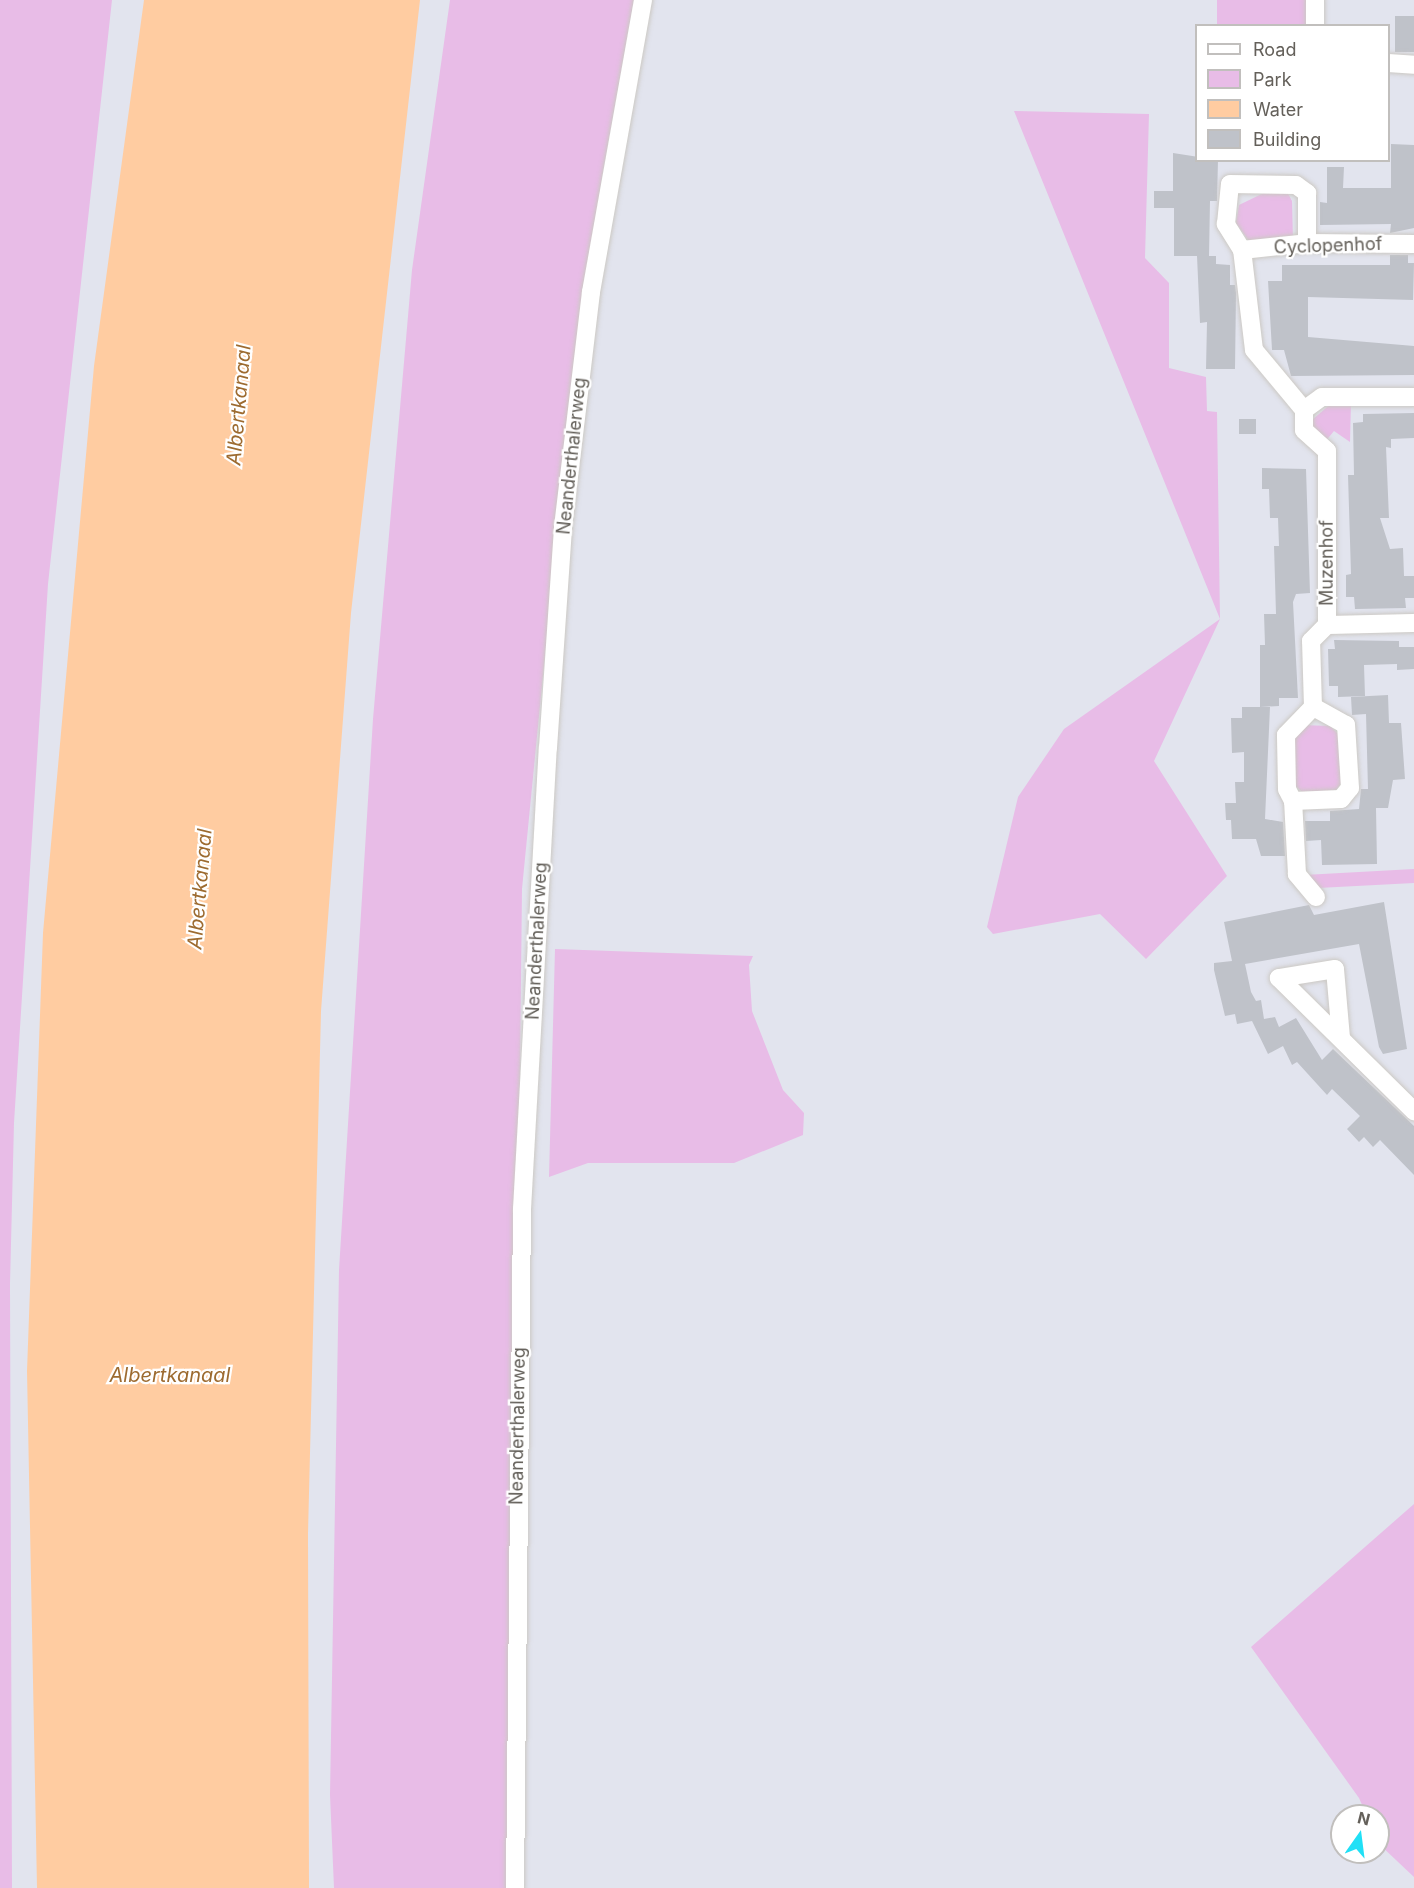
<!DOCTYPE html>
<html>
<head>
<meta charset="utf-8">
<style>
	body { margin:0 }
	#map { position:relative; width:1414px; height:1888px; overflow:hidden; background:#e2e4ee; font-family:Inter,sans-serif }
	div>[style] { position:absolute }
	.green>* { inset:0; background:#e8bce7; transform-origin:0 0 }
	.water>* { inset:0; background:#ffcca1 }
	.building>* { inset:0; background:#bfc2c9; transform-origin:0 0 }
	.roads { filter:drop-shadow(0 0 2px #ccc9c4) drop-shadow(0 0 2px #ccc9c4) }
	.minor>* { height:18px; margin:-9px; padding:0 9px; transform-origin:9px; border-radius:9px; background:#fff }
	span { translate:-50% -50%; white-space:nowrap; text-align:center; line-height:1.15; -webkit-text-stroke:4.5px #fff; paint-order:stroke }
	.street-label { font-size:18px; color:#64605a }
	.water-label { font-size:20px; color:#9d6b30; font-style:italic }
	.legend { position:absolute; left:1195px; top:24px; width:195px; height:138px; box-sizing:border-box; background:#fff; border:2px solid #c1bfbd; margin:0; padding:8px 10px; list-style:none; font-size:18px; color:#64605a }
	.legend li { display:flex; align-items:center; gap:12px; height:30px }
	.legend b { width:30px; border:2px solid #c1bfbd }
	.north { position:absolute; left:1330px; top:1804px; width:60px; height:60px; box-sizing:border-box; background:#fff; border:2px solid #c1bfbd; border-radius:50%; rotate:14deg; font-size:16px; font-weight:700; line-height:24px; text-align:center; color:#64605a }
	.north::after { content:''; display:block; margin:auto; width:21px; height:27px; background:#20e0f6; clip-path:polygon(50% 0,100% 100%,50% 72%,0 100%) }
</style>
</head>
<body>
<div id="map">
	<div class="green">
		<i style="clip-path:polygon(0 0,112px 0,48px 584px,14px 1123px,10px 1284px,12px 1888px,0 1888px)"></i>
		<i style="clip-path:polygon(450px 0,634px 0,601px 183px,558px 523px,522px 889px,511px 1888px,334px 1888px,330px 1795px,339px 1270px,373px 719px,412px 270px)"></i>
		<i style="left:1217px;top:0;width:93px;height:27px"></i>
		<i style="clip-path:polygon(1014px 111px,1149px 114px,1145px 258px,1169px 283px,1169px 368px,1206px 377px,1207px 411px,1217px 412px,1220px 619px,1154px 761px,1227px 876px,1146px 959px,1100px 914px,993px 934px,987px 927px,1018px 797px,1064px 729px,1220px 619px)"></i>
		<i style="clip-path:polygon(1274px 188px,1286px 190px,1292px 201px,1293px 241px,1249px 241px,1236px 223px,1239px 205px)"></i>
		<i style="clip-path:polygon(1333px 402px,1351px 402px,1350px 442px,1334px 431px,1324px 443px,1311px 432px,1312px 420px)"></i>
		<i style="clip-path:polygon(1302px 725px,1330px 726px,1339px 735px,1341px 783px,1336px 790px,1302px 792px,1293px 783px,1293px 736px)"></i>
		<i style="clip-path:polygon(1414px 869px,1414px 883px,1318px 888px,1304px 875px)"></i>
		<i style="clip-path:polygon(555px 949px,753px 956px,749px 965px,752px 1011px,783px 1090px,804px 1113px,803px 1135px,734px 1163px,588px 1163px,549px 1177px)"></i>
		<i style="clip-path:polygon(1414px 1504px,1414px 1877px,1379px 1844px,1378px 1816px,1367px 1816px,1359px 1798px,1251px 1647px)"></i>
	</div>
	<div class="water">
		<i style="clip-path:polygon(144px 0,420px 0,351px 613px,321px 1011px,308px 1534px,309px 1888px,37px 1888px,27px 1371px,43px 933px,94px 366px)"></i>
	</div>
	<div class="building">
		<i style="left:1395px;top:16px;width:19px;height:36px"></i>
		<i style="clip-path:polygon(1391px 144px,1414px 145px,1414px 228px,1390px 233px,1391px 224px,1320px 225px,1320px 202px,1327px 203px,1327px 167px,1344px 167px,1343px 188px,1391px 188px)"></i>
		<i style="clip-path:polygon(1173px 153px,1218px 160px,1217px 201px,1210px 201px,1209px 256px,1174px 256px,1174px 208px,1154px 208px,1154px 191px,1173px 191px)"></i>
		<i style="clip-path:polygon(1390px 255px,1408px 255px,1408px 263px,1414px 263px,1413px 300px,1308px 297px,1308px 337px,1414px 346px,1414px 375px,1291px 376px,1284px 350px,1272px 350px,1268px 281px,1282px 281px,1282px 265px,1390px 265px)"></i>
		<i style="clip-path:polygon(1197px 256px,1216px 256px,1216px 264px,1230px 265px,1230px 285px,1235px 285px,1236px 293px,1235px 369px,1206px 369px,1207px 322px,1200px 323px)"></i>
		<i style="clip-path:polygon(1414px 413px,1414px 438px,1391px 439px,1391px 448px,1386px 447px,1389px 518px,1380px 518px,1390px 549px,1403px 548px,1404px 576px,1414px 576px,1414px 598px,1405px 598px,1406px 608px,1355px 609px,1354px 597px,1346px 597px,1346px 575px,1351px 574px,1348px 475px,1354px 475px,1353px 423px,1363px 422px,1363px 414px)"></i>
		<i style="left:1256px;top:419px;width:15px;height:17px;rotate:90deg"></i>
		<i style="clip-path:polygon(1262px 468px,1306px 469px,1310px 593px,1296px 594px,1293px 602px,1298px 698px,1279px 698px,1279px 706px,1260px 707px,1260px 645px,1265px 645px,1264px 614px,1276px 614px,1274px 546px,1279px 546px,1278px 518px,1270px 518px,1269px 489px,1262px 489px)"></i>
		<i style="clip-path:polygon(1334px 640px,1399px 641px,1399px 647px,1414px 647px,1414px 669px,1397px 670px,1397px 664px,1364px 665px,1365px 696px,1338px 697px,1338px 686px,1329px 686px,1328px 649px,1335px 649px)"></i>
		<i style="clip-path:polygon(1388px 695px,1389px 723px,1401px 723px,1405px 779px,1393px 780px,1388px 808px,1376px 808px,1377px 864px,1322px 865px,1321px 840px,1306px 841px,1305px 821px,1330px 821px,1330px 811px,1359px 809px,1361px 789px,1368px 789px,1366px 714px,1352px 715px,1351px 697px)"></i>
		<i style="clip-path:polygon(1242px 707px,1270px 707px,1265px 819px,1283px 822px,1285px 856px,1261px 856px,1256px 839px,1232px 839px,1231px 820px,1226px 820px,1225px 803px,1236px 803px,1235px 782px,1244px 782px,1244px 752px,1232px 753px,1231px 718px,1242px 718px)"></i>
		<i style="clip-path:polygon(1384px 902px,1407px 1049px,1383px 1054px,1379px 1047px,1359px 944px,1245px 964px,1251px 992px,1256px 1001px,1261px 1000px,1264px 1019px,1275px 1017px,1279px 1027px,1296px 1018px,1322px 1060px,1333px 1049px,1414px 1126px,1414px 1175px,1380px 1140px,1373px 1147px,1364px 1137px,1359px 1142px,1347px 1129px,1360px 1116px,1332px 1089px,1327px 1095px,1297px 1062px,1292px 1065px,1283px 1046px,1268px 1054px,1252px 1021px,1237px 1024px,1235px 1014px,1225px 1016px,1214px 970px,1214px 963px,1232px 961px,1224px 922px,1309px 905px,1314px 915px)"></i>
	</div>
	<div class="roads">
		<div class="minor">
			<i style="left:1315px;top:26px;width:26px;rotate:-90deg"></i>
			<i style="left:1388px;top:63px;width:26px;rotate:4deg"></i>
			<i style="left:1242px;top:250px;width:65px;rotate:-6.1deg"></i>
			<i style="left:1307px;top:243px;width:107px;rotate:0.5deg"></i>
			<i style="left:1304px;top:410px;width:78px;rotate:-129.8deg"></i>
			<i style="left:1254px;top:350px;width:101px;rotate:-96.8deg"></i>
			<i style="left:1242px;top:250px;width:31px;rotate:-122deg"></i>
			<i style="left:1226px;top:224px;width:40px;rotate:-84.3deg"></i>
			<i style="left:1230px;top:184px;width:66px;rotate:0.9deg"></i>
			<i style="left:1296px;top:185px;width:14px;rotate:36deg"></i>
			<i style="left:1307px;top:193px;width:50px;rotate:90deg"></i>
			<i style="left:1327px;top:625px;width:87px;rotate:-1.3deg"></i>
			<i style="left:1293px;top:801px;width:48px;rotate:-2.4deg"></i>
			<i style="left:1341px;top:799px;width:14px;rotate:-51deg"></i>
			<i style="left:1350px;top:788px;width:63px;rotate:-93.6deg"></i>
			<i style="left:1346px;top:725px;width:38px;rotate:-151deg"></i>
			<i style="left:1316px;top:897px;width:30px;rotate:-130deg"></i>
			<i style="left:1297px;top:874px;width:73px;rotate:-93.1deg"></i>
			<i style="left:1293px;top:801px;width:13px;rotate:-117deg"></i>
			<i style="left:1287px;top:789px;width:54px;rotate:-91.1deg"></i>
			<i style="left:1286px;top:735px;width:39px;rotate:-46deg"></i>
			<i style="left:1313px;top:707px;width:66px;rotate:-91.7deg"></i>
			<i style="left:1311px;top:641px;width:23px;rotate:-45deg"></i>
			<i style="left:1327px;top:625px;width:174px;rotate:-90deg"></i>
			<i style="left:1327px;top:451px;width:31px;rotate:-138deg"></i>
			<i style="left:1304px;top:430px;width:20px;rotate:-90deg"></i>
			<i style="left:1304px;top:410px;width:22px;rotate:-36deg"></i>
			<i style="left:1322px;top:397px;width:92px"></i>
			<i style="left:1341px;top:1038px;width:69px;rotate:-95deg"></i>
			<i style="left:1335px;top:969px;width:57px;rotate:170.9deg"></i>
			<i style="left:1279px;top:978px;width:190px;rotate:44.6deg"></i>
			<i style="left:515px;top:1888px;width:679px;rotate:-89.41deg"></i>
			<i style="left:522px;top:1209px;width:462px;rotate:-86.8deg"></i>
			<i style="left:548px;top:748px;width:222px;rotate:-86.1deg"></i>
			<i style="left:563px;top:527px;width:237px;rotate:-83.2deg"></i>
			<i style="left:591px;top:292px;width:297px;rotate:-79.9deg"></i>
		</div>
	</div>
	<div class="street-label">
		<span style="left:1328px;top:246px;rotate:-2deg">Cyclopenhof</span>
		<span style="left:572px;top:456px;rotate:-84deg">Neanderthalerweg</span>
		<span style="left:1327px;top:563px;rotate:-90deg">Muzenhof</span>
		<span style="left:537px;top:941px;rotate:-87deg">Neanderthalerweg</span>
		<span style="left:518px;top:1426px;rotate:-89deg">Neanderthalerweg</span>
	</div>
	<div class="water-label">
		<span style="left:239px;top:405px;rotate:-85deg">Albertkanaal</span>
		<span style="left:200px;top:889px;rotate:-85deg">Albertkanaal</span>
		<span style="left:170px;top:1375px">Albertkanaal</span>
	</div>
	<ul class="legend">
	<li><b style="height:8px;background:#fff"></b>Road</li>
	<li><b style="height:16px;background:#e8bce7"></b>Park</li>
	<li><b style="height:16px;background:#ffcca1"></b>Water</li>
	<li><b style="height:16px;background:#bfc2c9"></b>Building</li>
	</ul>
	<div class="north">N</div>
</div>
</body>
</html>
